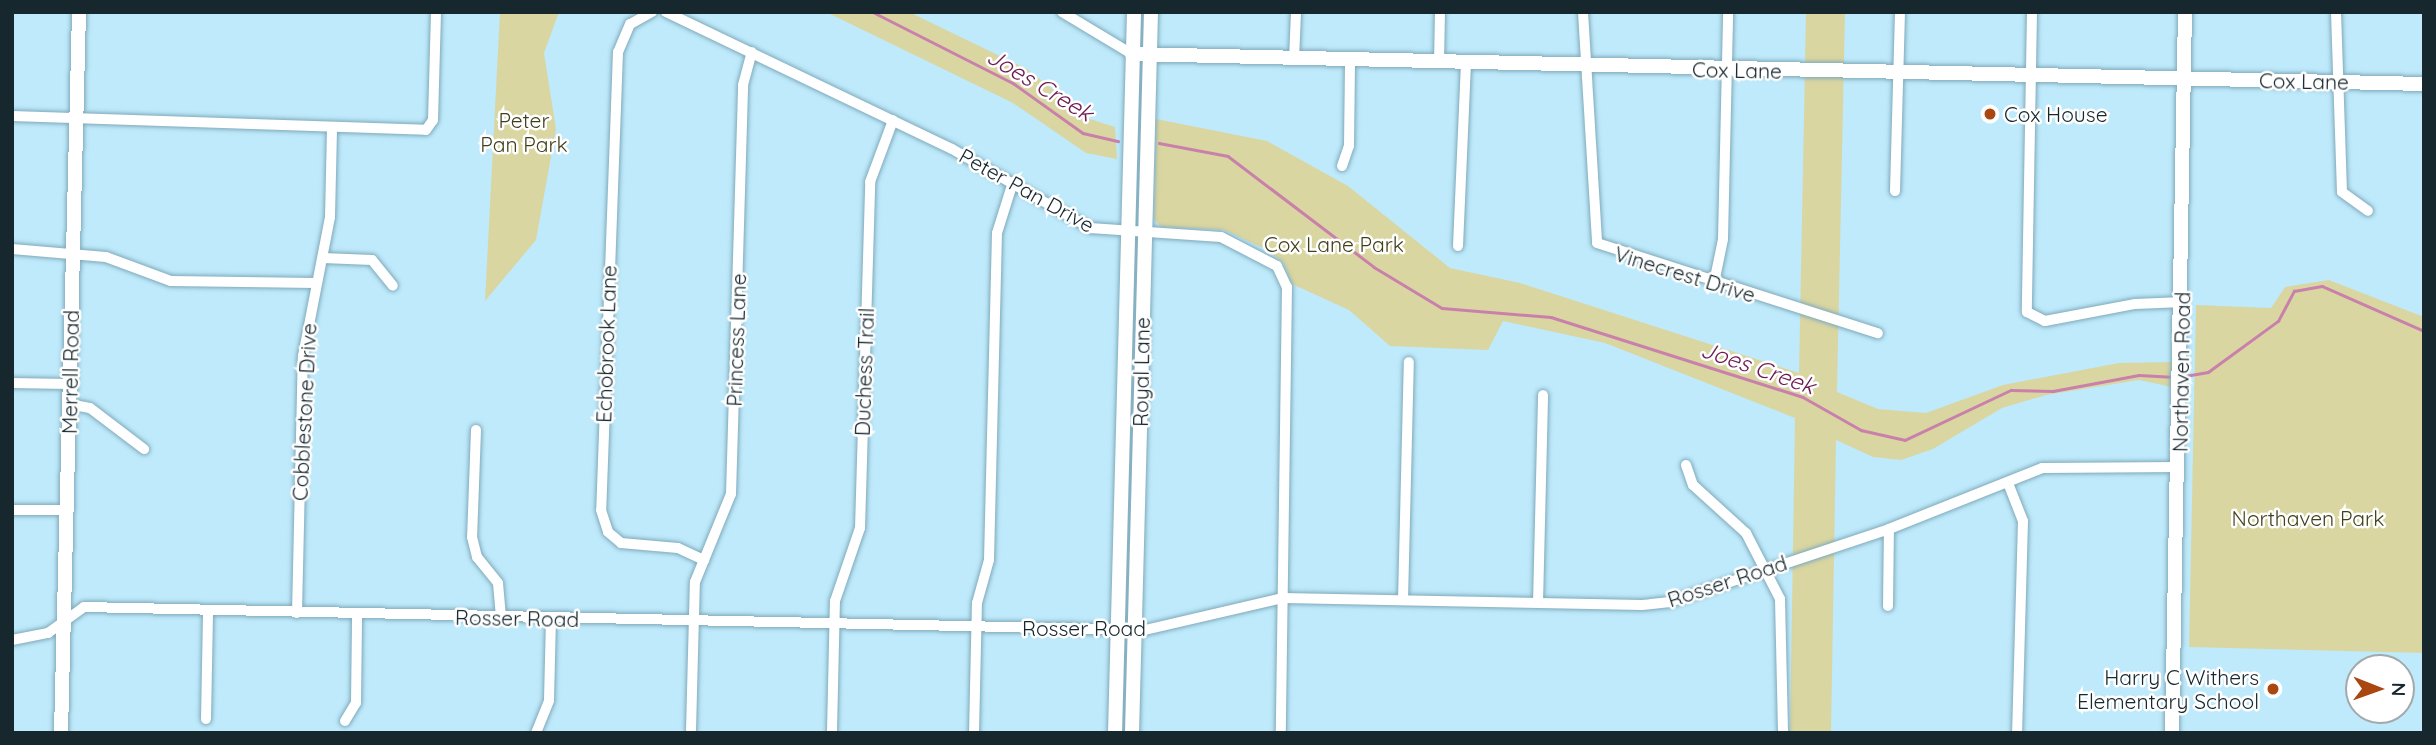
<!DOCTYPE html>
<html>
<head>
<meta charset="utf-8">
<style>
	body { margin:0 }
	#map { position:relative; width:2436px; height:745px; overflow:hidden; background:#beeafb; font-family:Quicksand,sans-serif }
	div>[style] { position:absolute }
	.green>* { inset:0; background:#dad6a1 }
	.stream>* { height:2.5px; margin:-1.25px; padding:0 1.25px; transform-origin:1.25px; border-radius:1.25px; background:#c980ab }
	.roads { filter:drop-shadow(0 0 2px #80aabb) drop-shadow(0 0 2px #80aabb) }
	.street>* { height:10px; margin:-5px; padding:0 5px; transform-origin:5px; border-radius:5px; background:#fff }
	.secondary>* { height:14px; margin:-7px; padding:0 7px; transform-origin:7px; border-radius:7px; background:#fff }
	.dots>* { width:19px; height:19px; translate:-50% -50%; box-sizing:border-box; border:4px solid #fff; border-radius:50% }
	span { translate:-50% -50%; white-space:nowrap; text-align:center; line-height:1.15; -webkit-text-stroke:5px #fff; paint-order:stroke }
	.street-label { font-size:21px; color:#16272d }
	.poi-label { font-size:21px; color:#16272d }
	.left { translate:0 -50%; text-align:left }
	.right { translate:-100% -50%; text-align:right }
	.park-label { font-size:21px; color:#423f1b }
	.water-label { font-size:23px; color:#6f1953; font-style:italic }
	.frame { position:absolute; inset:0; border:14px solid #16272d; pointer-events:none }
	.north { position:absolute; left:2345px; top:654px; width:70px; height:70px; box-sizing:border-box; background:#fff; border:2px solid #a2a9ab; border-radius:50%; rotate:91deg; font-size:19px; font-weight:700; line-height:28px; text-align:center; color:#16272d }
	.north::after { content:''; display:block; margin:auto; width:24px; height:32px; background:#aa4710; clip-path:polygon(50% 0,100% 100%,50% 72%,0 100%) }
</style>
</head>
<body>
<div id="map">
	<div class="green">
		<i style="clip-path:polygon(500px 12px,559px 12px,544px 53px,556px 129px,536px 240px,485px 301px)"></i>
		<i style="clip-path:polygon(826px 12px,909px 12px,1027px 69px,1090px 119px,1115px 127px,1117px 159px,1086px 153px,1013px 103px)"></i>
		<i style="clip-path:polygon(1806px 12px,1845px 12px,1837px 392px,1878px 409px,1926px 413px,2003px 385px,2119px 363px,2173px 362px,2172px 387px,2139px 380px,2046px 395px,2002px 408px,1933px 449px,1901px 460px,1873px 457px,1836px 440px,1831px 733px,1790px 733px,1795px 418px,1605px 343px,1503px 321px,1488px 350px,1390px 346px,1349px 310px,1292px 284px,1283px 262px,1263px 248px,1224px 230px,1161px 227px,1154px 219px,1156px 119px,1267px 141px,1348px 186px,1450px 268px,1520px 283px,1799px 373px)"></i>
		<i style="clip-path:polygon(2329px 280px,2424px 317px,2424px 653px,2189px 647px,2196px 305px,2271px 308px,2285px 287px)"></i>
	</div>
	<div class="stream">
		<i style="left:873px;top:12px;width:157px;rotate:26.9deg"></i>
		<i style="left:1013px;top:83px;width:86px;rotate:35.5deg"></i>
		<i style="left:1083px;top:133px;width:36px;rotate:13deg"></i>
		<i style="left:1159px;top:143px;width:70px;rotate:10.7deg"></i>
		<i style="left:1228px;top:156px;width:183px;rotate:37.2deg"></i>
		<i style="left:1374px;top:267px;width:79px;rotate:31.1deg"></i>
		<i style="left:1442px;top:308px;width:109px;rotate:4.7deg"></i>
		<i style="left:1551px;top:317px;width:264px;rotate:17.6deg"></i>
		<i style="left:1803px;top:397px;width:67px;rotate:29.6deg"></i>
		<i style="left:1861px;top:430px;width:45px;rotate:12.8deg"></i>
		<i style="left:1905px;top:440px;width:117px;rotate:-25.3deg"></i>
		<i style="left:2011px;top:390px;width:42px;rotate:1.4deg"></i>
		<i style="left:2053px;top:391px;width:87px;rotate:-10.5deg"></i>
		<i style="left:2139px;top:375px;width:36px;rotate:3deg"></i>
		<i style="left:2185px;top:376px;width:23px;rotate:-10deg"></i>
		<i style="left:2208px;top:372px;width:87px;rotate:-36.1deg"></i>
		<i style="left:2278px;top:321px;width:34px;rotate:-62deg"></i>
		<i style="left:2294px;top:291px;width:28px;rotate:-10deg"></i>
		<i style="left:2322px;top:286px;width:111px;rotate:23.8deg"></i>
	</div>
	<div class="roads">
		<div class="street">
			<i style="left:652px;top:12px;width:25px;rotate:151deg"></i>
			<i style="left:630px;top:24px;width:30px;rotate:113deg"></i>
			<i style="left:618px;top:52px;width:458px;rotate:92.1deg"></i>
			<i style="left:601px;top:510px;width:23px;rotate:72deg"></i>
			<i style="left:608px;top:532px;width:17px;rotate:40deg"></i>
			<i style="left:621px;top:543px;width:57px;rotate:5deg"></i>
			<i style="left:678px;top:548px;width:29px;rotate:25deg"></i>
			<i style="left:666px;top:12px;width:317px;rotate:25.6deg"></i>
			<i style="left:952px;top:149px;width:159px;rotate:29.8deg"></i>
			<i style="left:1090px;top:228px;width:131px;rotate:3.9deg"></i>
			<i style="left:1221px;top:237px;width:63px;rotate:27.4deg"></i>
			<i style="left:1277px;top:266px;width:23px;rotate:65deg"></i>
			<i style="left:1287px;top:287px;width:446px;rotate:90.8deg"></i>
			<i style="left:1062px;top:12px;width:82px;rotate:31deg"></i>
			<i style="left:1583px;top:12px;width:231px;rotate:86.5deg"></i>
			<i style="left:1597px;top:243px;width:295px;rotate:17.8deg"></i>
			<i style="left:2032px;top:12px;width:300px;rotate:91deg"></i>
			<i style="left:2027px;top:312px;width:20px;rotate:27deg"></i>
			<i style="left:2045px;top:321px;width:92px;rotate:-10.7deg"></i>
			<i style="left:2135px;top:304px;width:48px;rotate:-2.4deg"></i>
			<i style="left:2336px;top:12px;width:180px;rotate:88.1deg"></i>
			<i style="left:2342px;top:192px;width:32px;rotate:36deg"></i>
			<i style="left:1294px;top:60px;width:48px;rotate:-87.6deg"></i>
			<i style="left:1439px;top:63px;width:51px;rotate:-88.9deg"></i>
			<i style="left:12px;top:116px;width:414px;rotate:1.9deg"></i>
			<i style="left:426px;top:130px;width:12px;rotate:-55deg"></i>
			<i style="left:433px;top:120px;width:108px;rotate:-88.4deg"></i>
			<i style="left:1342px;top:166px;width:21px;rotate:-71deg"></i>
			<i style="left:1349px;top:146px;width:85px;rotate:-89.3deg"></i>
			<i style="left:1895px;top:191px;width:179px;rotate:-88.4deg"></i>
			<i style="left:1458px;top:246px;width:183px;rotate:-87.5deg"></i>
			<i style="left:12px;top:249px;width:94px;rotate:4.9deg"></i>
			<i style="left:106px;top:257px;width:69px;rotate:20.3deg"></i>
			<i style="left:171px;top:281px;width:145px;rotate:0.8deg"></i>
			<i style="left:323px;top:258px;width:49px;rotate:2.3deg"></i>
			<i style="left:372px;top:260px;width:33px;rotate:51deg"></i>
			<i style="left:1714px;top:283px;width:45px;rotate:-78.4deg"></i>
			<i style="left:1723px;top:239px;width:227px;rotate:-88.7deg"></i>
			<i style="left:12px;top:383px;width:57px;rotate:1deg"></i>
			<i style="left:69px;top:404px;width:21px;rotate:11deg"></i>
			<i style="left:90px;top:408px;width:68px;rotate:37.2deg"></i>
			<i style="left:476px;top:430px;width:107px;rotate:92.1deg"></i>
			<i style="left:472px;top:537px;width:21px;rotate:76deg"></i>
			<i style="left:477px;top:557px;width:33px;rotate:51deg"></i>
			<i style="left:498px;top:583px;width:35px;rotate:85deg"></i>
			<i style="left:1686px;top:465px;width:21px;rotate:71deg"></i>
			<i style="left:1693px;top:485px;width:72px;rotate:42.2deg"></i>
			<i style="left:1746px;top:533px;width:74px;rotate:62.7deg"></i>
			<i style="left:1780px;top:599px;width:134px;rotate:88.7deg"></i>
			<i style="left:2008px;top:483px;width:41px;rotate:68.5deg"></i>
			<i style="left:2023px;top:521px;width:212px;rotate:91.6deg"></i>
			<i style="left:12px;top:510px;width:54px"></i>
			<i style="left:1403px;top:600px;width:238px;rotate:-88.6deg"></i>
			<i style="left:1538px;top:603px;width:208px;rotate:-88.6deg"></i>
			<i style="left:1888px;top:606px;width:77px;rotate:-89.3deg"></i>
			<i style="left:297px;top:613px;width:257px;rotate:-88.7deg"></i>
			<i style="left:303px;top:356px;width:142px;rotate:-79deg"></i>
			<i style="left:330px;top:217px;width:88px;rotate:-88.7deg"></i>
			<i style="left:12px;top:640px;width:37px;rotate:-11deg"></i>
			<i style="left:48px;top:633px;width:44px;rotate:-35.8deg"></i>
			<i style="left:84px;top:607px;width:1061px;rotate:1.24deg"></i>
			<i style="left:1145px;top:630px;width:142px;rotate:-13.1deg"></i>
			<i style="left:1283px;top:598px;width:359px;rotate:1.1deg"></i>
			<i style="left:1642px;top:605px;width:28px;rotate:-6deg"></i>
			<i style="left:1670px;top:602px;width:231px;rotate:-18.4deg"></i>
			<i style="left:1889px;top:529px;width:165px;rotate:-21.7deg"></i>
			<i style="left:2042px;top:468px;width:137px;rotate:-0.4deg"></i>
			<i style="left:206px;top:719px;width:109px;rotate:-88.9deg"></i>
			<i style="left:345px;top:721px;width:21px;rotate:-59deg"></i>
			<i style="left:356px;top:703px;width:88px;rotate:-89.3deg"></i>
			<i style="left:691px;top:730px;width:148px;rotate:-88.5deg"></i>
			<i style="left:695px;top:582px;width:95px;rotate:-67.8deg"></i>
			<i style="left:731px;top:494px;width:409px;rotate:-88.3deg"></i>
			<i style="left:743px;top:85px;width:34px;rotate:-75deg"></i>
			<i style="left:832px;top:731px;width:130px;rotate:-88.7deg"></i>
			<i style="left:835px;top:601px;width:77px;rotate:-71.1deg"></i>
			<i style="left:860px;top:528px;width:346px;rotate:-88.3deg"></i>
			<i style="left:870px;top:182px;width:66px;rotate:-69.6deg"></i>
			<i style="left:536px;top:733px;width:35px;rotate:-68deg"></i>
			<i style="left:549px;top:700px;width:82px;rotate:-88.6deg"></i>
			<i style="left:974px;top:733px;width:130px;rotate:-88.7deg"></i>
			<i style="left:977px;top:603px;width:45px;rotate:-74.4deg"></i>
			<i style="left:989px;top:560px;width:327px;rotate:-88.6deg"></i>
			<i style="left:997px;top:233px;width:53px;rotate:-72.6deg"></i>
		</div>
		<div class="secondary">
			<i style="left:1132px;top:54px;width:1292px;rotate:1.33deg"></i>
			<i style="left:61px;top:733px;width:721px;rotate:-88.57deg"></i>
			<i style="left:1115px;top:733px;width:721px;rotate:-88.49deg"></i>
			<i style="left:1132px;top:733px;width:721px;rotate:-88.49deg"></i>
			<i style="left:2172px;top:733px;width:721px;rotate:-88.97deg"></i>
		</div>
	</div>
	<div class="dots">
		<i style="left:1990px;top:114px;background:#aa4710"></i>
		<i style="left:2273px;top:689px;background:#aa4710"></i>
	</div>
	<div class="street-label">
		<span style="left:1737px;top:70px;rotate:1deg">Cox Lane</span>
		<span style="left:2304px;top:81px;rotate:1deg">Cox Lane</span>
		<span style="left:1027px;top:190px;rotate:29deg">Peter Pan Drive</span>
		<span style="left:1685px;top:274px;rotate:17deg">Vinecrest Drive</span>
		<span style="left:736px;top:340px;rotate:-88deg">Princess Lane</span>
		<span style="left:606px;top:344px;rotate:-88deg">Echobrook Lane</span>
		<span style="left:70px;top:372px;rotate:-89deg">Merrell Road</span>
		<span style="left:864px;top:372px;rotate:-88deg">Duchess Trail</span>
		<span style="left:1141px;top:372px;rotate:-89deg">Royal Lane</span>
		<span style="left:2181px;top:372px;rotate:-89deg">Northaven Road</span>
		<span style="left:304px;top:412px;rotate:-87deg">Cobblestone Drive</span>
		<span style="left:1727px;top:581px;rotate:-18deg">Rosser Road</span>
		<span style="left:517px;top:618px;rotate:1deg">Rosser Road</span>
		<span style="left:1084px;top:628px">Rosser Road</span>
	</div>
	<div class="poi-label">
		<span class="left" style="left:2004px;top:114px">Cox House</span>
		<span class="right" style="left:2259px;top:689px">Harry C Withers<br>Elementary School</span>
	</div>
	<div class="park-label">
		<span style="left:524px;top:132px">Peter<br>Pan Park</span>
		<span style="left:1334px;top:244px">Cox Lane Park</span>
		<span style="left:2308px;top:518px">Northaven Park</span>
	</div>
	<div class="water-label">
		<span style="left:1040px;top:85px;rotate:31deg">Joes Creek</span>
		<span style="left:1758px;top:368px;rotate:19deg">Joes Creek</span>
	</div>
	<div class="frame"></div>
	<div class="north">N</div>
</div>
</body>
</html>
